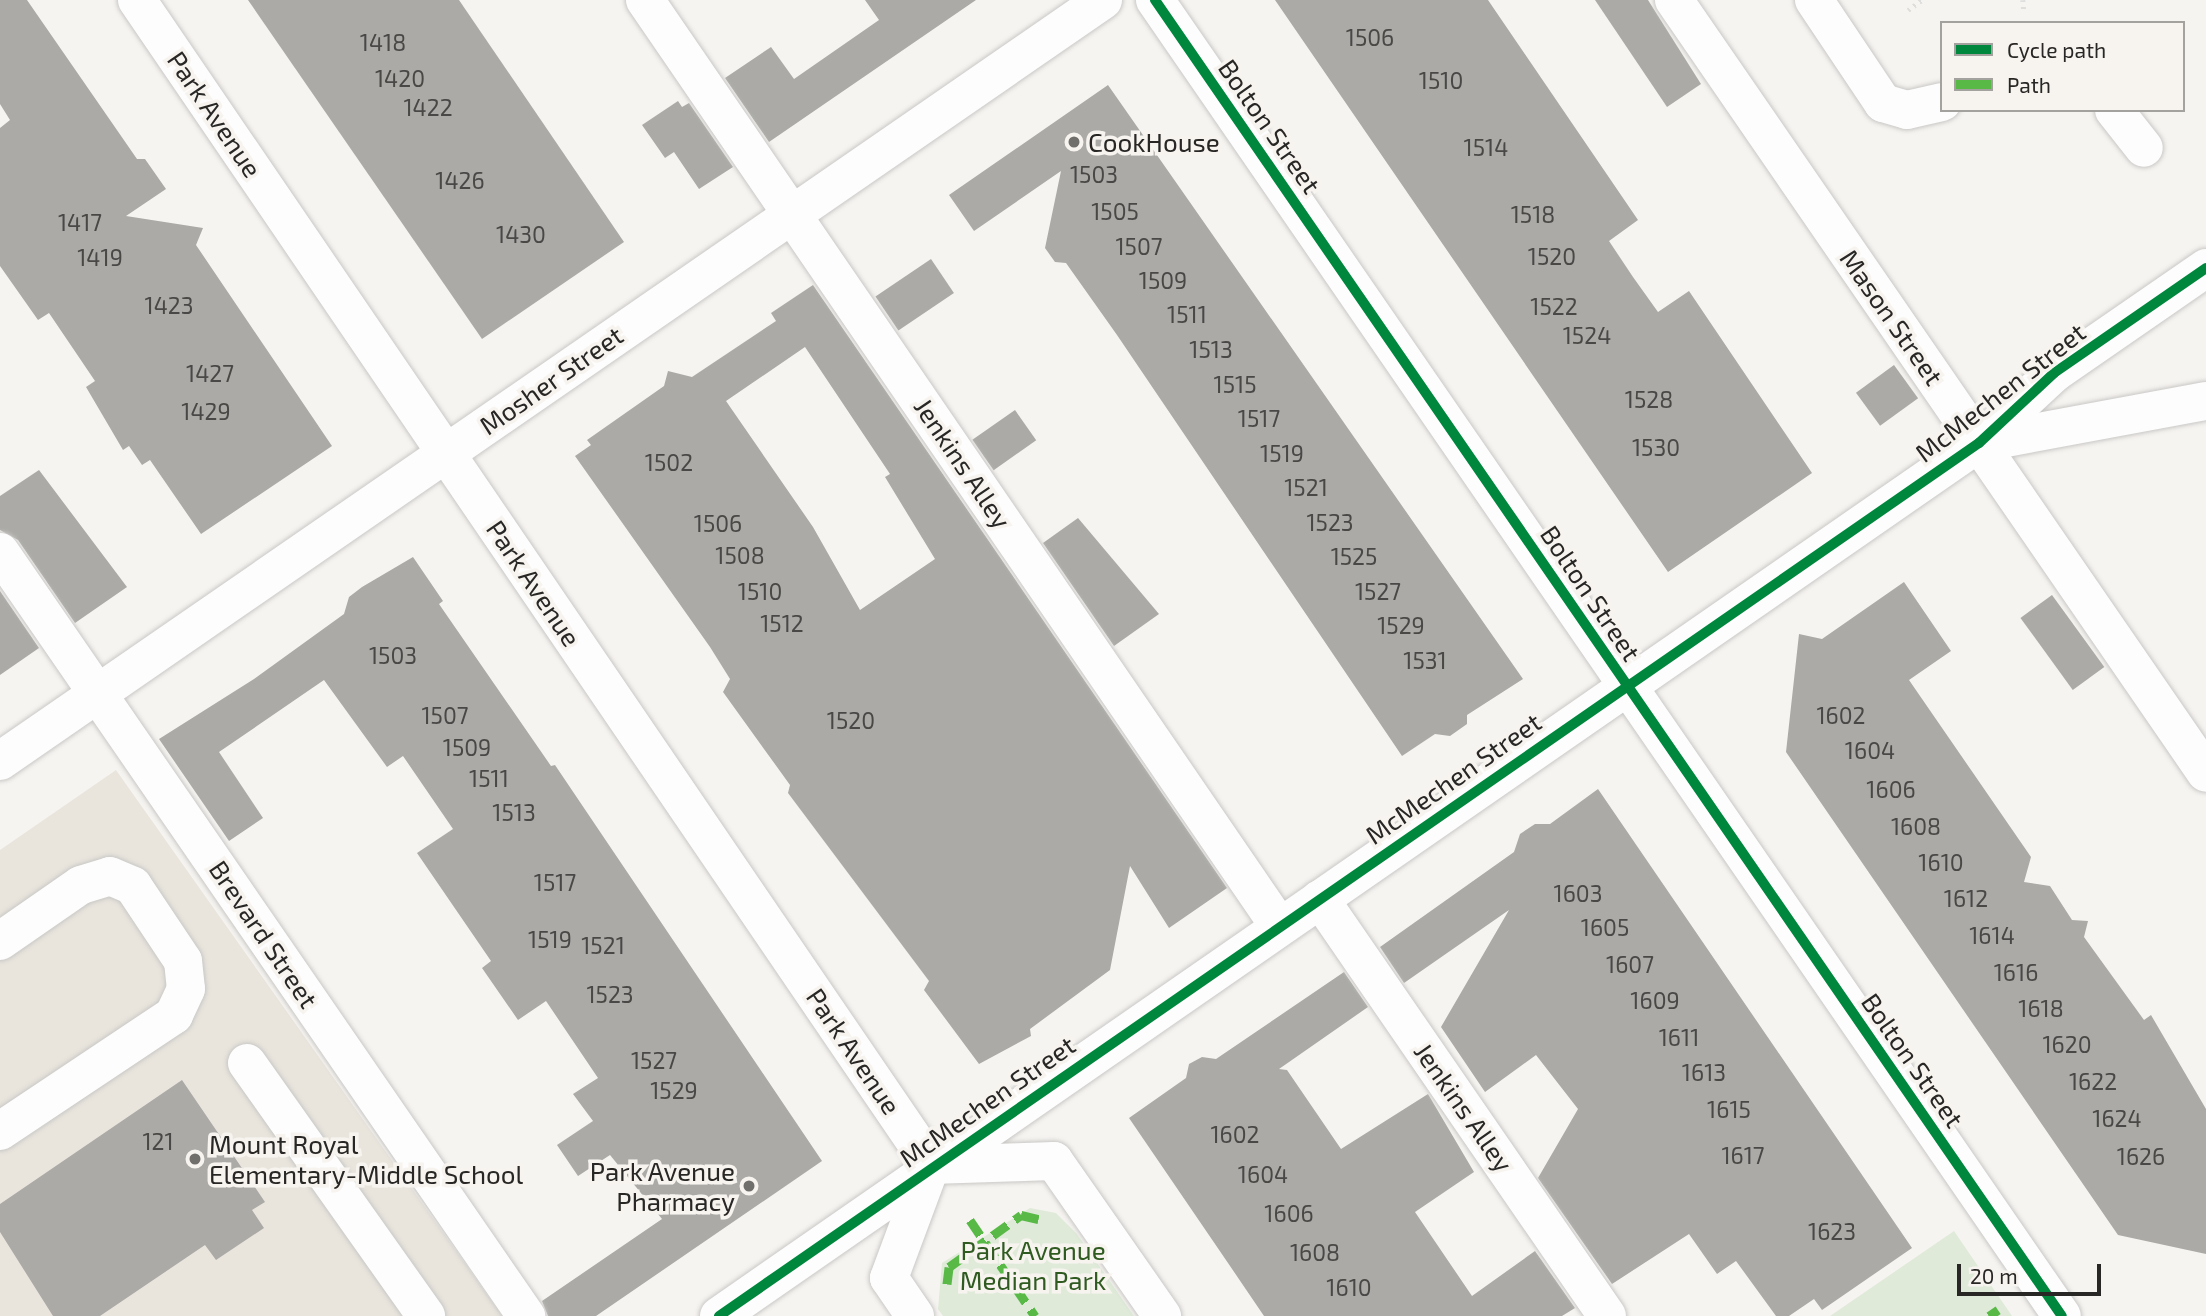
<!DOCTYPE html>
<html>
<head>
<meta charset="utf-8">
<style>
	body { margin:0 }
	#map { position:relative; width:2206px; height:1316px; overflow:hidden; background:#f6f4f1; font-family:"Exo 2",sans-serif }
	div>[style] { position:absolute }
	.built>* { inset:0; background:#e9e5dd }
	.green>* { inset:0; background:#dfead9 }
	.building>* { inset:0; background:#abaaa7; transform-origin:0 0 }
	.path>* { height:4.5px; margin-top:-2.25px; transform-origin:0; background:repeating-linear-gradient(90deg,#dededd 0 2px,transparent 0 7px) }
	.roads { filter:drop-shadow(0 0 2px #c9c8c6) drop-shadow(0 0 2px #c9c8c6) }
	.minor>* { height:38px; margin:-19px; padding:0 19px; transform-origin:19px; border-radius:19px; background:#fefdfd }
	.quiet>* { height:9px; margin-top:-4.5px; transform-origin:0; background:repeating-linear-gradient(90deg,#58b947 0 18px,transparent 0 27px) }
	.cycleway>* { height:10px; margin:-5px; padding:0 5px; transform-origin:5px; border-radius:5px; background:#00873e }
	.dots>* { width:19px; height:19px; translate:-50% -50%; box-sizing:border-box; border:4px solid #f7f4f0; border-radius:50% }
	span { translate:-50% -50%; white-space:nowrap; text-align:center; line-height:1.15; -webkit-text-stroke:7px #f7f4f0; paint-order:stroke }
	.number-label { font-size:23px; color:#494846 }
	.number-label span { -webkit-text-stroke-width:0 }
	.street-label { font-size:26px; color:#282725 }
	.poi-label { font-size:26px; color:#282725 }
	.left { translate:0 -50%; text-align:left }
	.right { translate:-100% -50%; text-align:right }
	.park-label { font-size:26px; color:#2f5a20 }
	.legend { position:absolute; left:1940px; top:21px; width:245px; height:91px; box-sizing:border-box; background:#f7f4f0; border:2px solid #a4a29f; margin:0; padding:9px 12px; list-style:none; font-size:21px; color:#282725 }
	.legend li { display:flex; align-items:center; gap:14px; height:35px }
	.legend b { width:35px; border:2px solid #a4a29f }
	.scale { position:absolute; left:1957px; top:1264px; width:144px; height:32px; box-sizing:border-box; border:4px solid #282725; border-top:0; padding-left:9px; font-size:21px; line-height:24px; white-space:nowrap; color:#282725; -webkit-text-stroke:5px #f7f4f0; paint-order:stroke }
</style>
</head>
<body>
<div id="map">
	<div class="built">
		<i style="clip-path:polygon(116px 770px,280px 1002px,502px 1316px,0 1316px,0 850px)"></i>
	</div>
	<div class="green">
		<i style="clip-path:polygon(1030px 1208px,1056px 1213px,1077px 1234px,1134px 1316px,943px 1316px,938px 1309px,942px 1263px)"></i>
		<i style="clip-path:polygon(1954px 1231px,2012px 1316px,1830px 1316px)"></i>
	</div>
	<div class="building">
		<i style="clip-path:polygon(0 0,27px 0,137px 159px,145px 159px,166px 189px,126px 216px,203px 228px,196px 245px,332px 446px,201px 534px,150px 460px,142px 465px,129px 446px,123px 450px,86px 387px,95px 381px,49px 313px,38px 320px,0 266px,0 128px,10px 120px,0 104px)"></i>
		<i style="clip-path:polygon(248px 0,459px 0,624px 242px,482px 339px)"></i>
		<i style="clip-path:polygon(865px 0,976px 0,769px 142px,725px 78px,771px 47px,794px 79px,879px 20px)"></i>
		<i style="clip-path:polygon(1275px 0,1488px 0,1638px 220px,1609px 241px,1633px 277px,1658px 312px,1689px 291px,1812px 473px,1668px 572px)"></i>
		<i style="clip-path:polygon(1595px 0,1648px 0,1701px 84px,1667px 107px)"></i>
		<i style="clip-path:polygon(1108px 85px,1523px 679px,1467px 715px,1467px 724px,1450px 736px,1435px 734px,1402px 756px,1117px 335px,1066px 263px,1055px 262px,1045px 248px,1061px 171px,974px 231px,949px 195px)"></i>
		<i style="clip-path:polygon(678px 101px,682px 107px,689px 103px,733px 167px,699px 189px,674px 152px,665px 158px,642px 125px)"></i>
		<i style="left:931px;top:259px;width:41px;height:67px;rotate:56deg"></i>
		<i style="clip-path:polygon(evenodd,813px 285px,1227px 888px,1169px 928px,1130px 866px,1110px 970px,1030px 1029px,1031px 1036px,979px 1064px,924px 990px,929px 981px,788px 793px,790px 785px,723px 692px,730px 679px,710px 647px,575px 456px,591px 445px,587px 440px,664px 386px,668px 371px,692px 377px,776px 321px,771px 313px,813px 285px,805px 347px,890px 474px,885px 477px,935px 559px,860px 610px,813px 527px,726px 401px,805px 347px)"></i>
		<i style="left:1894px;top:365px;width:41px;height:47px;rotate:54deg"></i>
		<i style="left:1015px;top:410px;width:37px;height:52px;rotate:55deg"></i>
		<i style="clip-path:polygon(39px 470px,127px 587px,75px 623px,18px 540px,0 530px,0 496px)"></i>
		<i style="clip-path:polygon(1078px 518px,1159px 614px,1114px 646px,1043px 543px)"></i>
		<i style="clip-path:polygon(413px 557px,443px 601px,439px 604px,551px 766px,555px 765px,822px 1161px,596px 1316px,548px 1316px,542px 1301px,662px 1219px,610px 1155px,578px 1176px,557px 1145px,593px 1121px,573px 1094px,598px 1078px,546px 1001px,518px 1020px,482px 968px,491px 961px,417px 853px,453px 829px,403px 756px,387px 767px,324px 680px,219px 752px,263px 818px,229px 841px,159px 739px,254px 679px,344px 614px,349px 597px,362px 587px)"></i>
		<i style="clip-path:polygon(1904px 582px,1951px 651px,1909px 680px,2031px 857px,2024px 882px,2050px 886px,2072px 920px,2088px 921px,2084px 937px,2144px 1020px,2151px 1015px,2206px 1109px,2206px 1254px,2118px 1235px,1786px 752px,1799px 634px,1822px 639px)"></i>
		<i style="clip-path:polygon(0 591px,39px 648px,0 675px)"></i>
		<i style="left:2052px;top:595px;width:89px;height:39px;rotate:54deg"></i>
		<i style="clip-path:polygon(1598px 789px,1912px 1248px,1822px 1310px,1814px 1299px,1789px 1316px,1776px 1316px,1736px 1261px,1717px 1274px,1689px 1234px,1612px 1284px,1538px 1178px,1578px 1109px,1536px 1055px,1485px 1092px,1441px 1027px,1509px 910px,1404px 983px,1380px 947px,1514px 852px,1520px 834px,1535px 824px,1550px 824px)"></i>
		<i style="clip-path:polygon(1344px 972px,1368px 1007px,1279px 1069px,1287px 1070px,1341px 1149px,1428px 1094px,1474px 1172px,1415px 1212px,1472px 1296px,1535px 1251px,1575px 1308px,1562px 1316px,1264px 1316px,1228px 1263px,1129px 1118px,1186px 1078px,1189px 1064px,1202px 1057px,1216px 1059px)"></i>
		<i style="clip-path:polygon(182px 1080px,265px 1202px,252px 1210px,264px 1228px,216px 1260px,205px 1245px,100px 1316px,53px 1316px,0 1232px,0 1204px)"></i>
	</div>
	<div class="path">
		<i style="left:2023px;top:0;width:12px;rotate:85deg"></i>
		<i style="left:1908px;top:10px;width:17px;rotate:-36deg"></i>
	</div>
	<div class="roads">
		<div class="minor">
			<i style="left:137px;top:0;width:1410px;rotate:55.72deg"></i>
			<i style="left:645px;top:0;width:1122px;rotate:55.6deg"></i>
			<i style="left:1155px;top:0;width:1598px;rotate:55.43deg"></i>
			<i style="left:1674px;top:0;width:938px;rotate:55.46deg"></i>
			<i style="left:1814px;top:0;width:124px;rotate:56.2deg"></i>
			<i style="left:1883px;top:103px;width:25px;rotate:16deg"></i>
			<i style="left:1907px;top:110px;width:36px;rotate:-13deg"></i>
			<i style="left:2114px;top:110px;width:48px;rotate:51.7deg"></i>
			<i style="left:1979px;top:443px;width:231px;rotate:-10.5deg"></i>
			<i style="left:0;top:552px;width:928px;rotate:55.45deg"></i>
			<i style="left:0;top:761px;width:1340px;rotate:-34.6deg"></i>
			<i style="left:1320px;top:899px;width:506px;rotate:55.46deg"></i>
			<i style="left:0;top:941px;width:98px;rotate:-34.7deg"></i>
			<i style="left:81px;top:885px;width:30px;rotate:-17deg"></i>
			<i style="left:110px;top:876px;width:25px;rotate:23deg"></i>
			<i style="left:133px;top:886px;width:90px;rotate:56.3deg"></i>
			<i style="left:183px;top:961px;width:28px;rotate:84deg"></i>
			<i style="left:186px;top:989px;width:29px;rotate:115deg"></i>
			<i style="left:174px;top:1015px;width:209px;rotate:146.3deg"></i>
			<i style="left:247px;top:1063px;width:310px;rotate:54.7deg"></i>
			<i style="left:931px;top:1165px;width:123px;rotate:-1.9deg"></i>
			<i style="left:1054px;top:1161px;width:189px;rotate:55.1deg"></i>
			<i style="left:719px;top:1316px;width:1533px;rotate:-34.72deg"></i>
			<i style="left:1979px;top:443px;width:103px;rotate:-43deg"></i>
			<i style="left:2054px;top:373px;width:185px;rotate:-34.6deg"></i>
			<i style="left:915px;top:1316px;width:46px;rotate:-124.4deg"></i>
			<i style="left:889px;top:1278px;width:121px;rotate:-69.6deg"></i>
		</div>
	</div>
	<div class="quiet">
		<i style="left:970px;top:1220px;width:116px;rotate:55.9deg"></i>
		<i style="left:947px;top:1284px;width:17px;rotate:-83deg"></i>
		<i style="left:949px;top:1267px;width:89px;rotate:-35.8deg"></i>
		<i style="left:1021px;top:1215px;width:18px;rotate:13deg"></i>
		<i style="left:1989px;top:1316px;width:11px;rotate:-34deg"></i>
	</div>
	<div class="cycleway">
		<i style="left:1155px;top:0;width:1598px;rotate:55.43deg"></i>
		<i style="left:719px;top:1316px;width:1533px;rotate:-34.72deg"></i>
		<i style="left:1979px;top:443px;width:103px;rotate:-43deg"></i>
		<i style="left:2054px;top:373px;width:185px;rotate:-34.6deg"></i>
	</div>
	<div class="dots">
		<i style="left:1074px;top:142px;background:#706f6c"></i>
		<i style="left:195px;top:1159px;background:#706f6c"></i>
		<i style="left:749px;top:1186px;background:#706f6c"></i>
	</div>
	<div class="number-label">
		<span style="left:1370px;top:37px">1506</span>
		<span style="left:383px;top:42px">1418</span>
		<span style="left:400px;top:78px">1420</span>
		<span style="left:1441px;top:80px">1510</span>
		<span style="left:428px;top:107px">1422</span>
		<span style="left:1486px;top:147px">1514</span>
		<span style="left:1094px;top:174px">1503</span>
		<span style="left:460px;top:180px">1426</span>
		<span style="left:1115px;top:211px">1505</span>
		<span style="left:1533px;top:214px">1518</span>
		<span style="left:80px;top:222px">1417</span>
		<span style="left:521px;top:234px">1430</span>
		<span style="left:1139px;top:246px">1507</span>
		<span style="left:1552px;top:256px">1520</span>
		<span style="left:100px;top:257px">1419</span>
		<span style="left:1163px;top:280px">1509</span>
		<span style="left:169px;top:305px">1423</span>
		<span style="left:1554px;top:306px">1522</span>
		<span style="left:1187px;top:314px">1511</span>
		<span style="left:1587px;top:335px">1524</span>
		<span style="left:1211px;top:349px">1513</span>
		<span style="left:210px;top:373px">1427</span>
		<span style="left:1235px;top:384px">1515</span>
		<span style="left:1649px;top:399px">1528</span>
		<span style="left:206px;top:411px">1429</span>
		<span style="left:1259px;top:418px">1517</span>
		<span style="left:1656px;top:447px">1530</span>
		<span style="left:1282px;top:453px">1519</span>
		<span style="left:669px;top:462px">1502</span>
		<span style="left:1306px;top:487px">1521</span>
		<span style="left:1330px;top:522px">1523</span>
		<span style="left:718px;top:523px">1506</span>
		<span style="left:740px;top:555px">1508</span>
		<span style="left:1354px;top:556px">1525</span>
		<span style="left:760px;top:591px">1510</span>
		<span style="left:1378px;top:591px">1527</span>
		<span style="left:782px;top:623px">1512</span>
		<span style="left:1401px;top:625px">1529</span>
		<span style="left:393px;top:655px">1503</span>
		<span style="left:1425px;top:660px">1531</span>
		<span style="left:445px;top:715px">1507</span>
		<span style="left:1841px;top:715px">1602</span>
		<span style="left:851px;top:720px">1520</span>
		<span style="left:467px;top:747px">1509</span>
		<span style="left:1870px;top:750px">1604</span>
		<span style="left:489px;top:778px">1511</span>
		<span style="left:1891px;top:789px">1606</span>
		<span style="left:514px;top:812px">1513</span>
		<span style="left:1916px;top:826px">1608</span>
		<span style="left:1941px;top:862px">1610</span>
		<span style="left:555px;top:882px">1517</span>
		<span style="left:1578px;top:893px">1603</span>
		<span style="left:1966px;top:898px">1612</span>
		<span style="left:1605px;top:927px">1605</span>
		<span style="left:1992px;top:935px">1614</span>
		<span style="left:550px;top:939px">1519</span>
		<span style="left:603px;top:945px">1521</span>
		<span style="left:1630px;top:964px">1607</span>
		<span style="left:2016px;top:972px">1616</span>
		<span style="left:610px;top:994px">1523</span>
		<span style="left:1655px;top:1000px">1609</span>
		<span style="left:2041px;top:1008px">1618</span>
		<span style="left:1679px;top:1037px">1611</span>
		<span style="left:2067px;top:1044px">1620</span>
		<span style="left:654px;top:1060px">1527</span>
		<span style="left:1704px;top:1072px">1613</span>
		<span style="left:2093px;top:1081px">1622</span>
		<span style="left:674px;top:1090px">1529</span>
		<span style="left:1729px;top:1109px">1615</span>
		<span style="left:2117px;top:1118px">1624</span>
		<span style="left:1235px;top:1134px">1602</span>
		<span style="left:158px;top:1141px">121</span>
		<span style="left:1743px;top:1155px">1617</span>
		<span style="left:2141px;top:1156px">1626</span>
		<span style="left:1263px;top:1174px">1604</span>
		<span style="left:1289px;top:1213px">1606</span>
		<span style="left:1832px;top:1231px">1623</span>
		<span style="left:1315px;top:1252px">1608</span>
		<span style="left:1349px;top:1287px">1610</span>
	</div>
	<div class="street-label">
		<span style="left:215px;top:114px;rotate:56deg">Park Avenue</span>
		<span style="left:1270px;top:126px;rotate:55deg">Bolton Street</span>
		<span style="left:1892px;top:317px;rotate:55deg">Mason Street</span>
		<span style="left:551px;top:380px;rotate:-35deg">Mosher Street</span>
		<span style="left:2000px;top:392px;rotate:-38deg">McMechen Street</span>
		<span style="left:963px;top:463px;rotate:56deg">Jenkins Alley</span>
		<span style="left:534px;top:583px;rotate:56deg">Park Avenue</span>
		<span style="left:1591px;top:593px;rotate:56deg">Bolton Street</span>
		<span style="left:1453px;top:778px;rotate:-35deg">McMechen Street</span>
		<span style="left:264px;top:934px;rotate:56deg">Brevard Street</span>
		<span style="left:854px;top:1051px;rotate:56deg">Park Avenue</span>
		<span style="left:1913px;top:1060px;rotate:55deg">Bolton Street</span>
		<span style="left:987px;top:1101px;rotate:-35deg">McMechen Street</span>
		<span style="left:1464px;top:1107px;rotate:55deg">Jenkins Alley</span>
	</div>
	<div class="poi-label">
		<span class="left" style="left:1088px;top:142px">CookHouse</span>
		<span class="left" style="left:209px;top:1159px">Mount Royal<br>Elementary-Middle School</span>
		<span class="right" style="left:735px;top:1186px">Park Avenue<br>Pharmacy</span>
	</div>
	<div class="park-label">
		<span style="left:1033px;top:1265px">Park Avenue<br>Median Park</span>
	</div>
	<ul class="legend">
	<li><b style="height:9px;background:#00873e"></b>Cycle path</li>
	<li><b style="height:9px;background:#58b947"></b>Path</li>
	</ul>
	<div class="scale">20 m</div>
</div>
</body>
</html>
